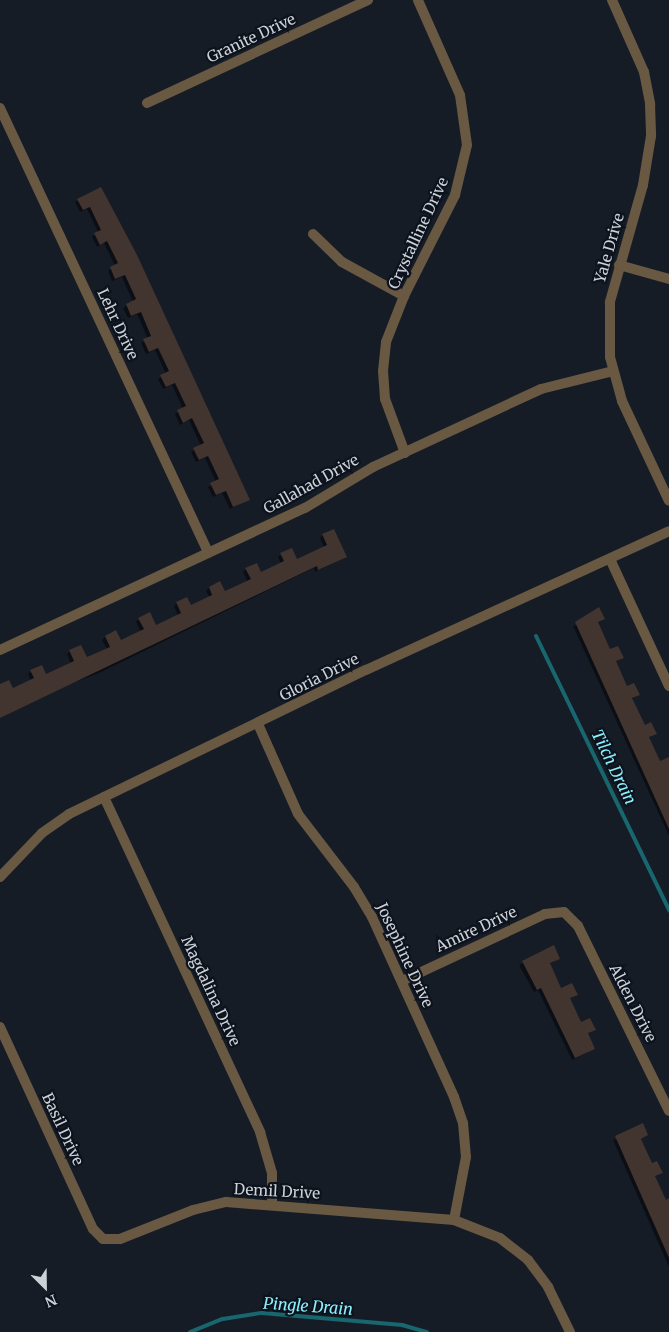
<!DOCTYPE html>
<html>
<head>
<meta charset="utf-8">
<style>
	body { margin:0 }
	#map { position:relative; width:669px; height:1332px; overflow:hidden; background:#161c26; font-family:Merriweather,serif }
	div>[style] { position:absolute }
	.shadow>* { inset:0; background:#0007 }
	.stream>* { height:4px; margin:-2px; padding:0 2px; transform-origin:2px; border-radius:2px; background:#18666e }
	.building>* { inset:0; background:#42342e }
	.street>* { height:10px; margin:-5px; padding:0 5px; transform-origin:5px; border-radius:5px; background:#695842 }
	span { translate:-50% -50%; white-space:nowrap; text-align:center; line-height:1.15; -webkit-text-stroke:4.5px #0d131d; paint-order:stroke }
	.street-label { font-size:15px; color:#cdd1d8 }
	.water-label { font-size:16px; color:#8cf1fd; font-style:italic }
	.north { position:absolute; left:20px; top:1262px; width:50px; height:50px; -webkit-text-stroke:4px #0d131d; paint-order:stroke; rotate:157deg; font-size:14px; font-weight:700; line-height:20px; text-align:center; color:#cdd1d8 }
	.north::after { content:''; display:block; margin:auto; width:18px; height:22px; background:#cdd1d8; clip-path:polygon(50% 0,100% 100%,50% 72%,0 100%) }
</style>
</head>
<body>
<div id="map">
	<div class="shadow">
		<i style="clip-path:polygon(101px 189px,249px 499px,230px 509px,222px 493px,213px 497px,208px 487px,216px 482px,205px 458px,196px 462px,191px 452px,201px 446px,189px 420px,180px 425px,175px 414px,183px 409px,172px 385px,163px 389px,158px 379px,166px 374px,155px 350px,146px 354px,141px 343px,148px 339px,137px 314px,128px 318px,123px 308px,133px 302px,122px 277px,112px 281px,108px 271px,115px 266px,104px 243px,97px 247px,92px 237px,98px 232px,87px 209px,80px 212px,75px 202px)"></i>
		<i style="clip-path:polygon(323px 535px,345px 556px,342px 559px,315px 572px,314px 568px,97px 674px,61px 687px,0 716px,0 685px,12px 690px,31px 681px,28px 674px,31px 671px,46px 676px,71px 664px,67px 654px,70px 651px,86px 659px,107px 649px,102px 640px,105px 637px,120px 641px,141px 632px,136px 622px,139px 619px,155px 626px,178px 616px,174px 606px,177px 603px,187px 598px,191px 606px,210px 598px,206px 591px,209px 588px,224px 593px,247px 581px,243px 572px,246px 569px,261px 573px,281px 564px,278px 557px,281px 554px,297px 561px,324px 548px,320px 538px)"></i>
		<i style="clip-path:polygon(603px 619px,597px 623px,609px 651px,622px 657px,615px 662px,627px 688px,638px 694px,632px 699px,644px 726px,655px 733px,648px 738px,659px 763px,669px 759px,669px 836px,573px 626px)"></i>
		<i style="clip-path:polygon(553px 947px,558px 959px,549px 964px,561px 989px,576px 994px,569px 999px,580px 1023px,594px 1029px,587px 1034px,594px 1049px,572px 1060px,538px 990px,534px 992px,519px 965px)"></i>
		<i style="clip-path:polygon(647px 1135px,640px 1140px,651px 1165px,661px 1172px,654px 1177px,665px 1201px,669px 1200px,669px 1267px,613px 1140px)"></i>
	</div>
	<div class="stream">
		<i style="left:536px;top:636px;width:305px;rotate:64.1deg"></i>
		<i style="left:190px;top:1332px;width:35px;rotate:-22deg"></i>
		<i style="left:223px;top:1319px;width:39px;rotate:-9deg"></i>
		<i style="left:262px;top:1313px;width:141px;rotate:4.9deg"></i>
		<i style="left:402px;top:1325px;width:26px;rotate:16deg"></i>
	</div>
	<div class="building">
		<i style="clip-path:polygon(101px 187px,137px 255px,250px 500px,233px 507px,226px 491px,216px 495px,210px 483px,219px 479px,208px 456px,199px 460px,193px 448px,204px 443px,192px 418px,183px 423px,177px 410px,186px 406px,175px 383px,166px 387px,160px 375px,169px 371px,158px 348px,149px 352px,143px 339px,151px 336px,141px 312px,131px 316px,126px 304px,136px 299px,125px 275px,115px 279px,110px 267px,118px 263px,107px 241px,100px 245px,94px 233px,101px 230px,90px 207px,83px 210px,77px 199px)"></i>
		<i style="clip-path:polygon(334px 529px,347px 557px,318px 570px,317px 566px,0 718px,0 684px,9px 680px,13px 688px,34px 678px,30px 670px,42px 665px,46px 674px,74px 661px,69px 650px,81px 645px,87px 657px,110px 647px,105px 636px,116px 630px,121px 640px,144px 629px,138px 618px,150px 612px,156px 625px,181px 613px,176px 602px,187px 597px,191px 605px,212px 595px,209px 587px,220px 581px,225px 591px,251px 579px,245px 568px,257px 563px,261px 572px,284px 561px,280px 553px,292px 548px,297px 559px,327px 545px,322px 534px)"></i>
		<i style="clip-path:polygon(599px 607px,605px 619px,598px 622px,610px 649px,618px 646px,624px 658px,616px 661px,627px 686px,634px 683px,640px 695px,632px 698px,645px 725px,651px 722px,657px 734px,649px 737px,660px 761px,669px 757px,669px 829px,575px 622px)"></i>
		<i style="clip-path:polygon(554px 945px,560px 959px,550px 963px,561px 988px,572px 983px,578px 995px,570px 998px,581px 1022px,590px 1018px,596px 1030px,588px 1033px,595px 1049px,575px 1058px,541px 988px,537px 990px,522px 961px)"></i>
		<i style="clip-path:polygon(643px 1123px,648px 1135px,641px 1139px,652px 1163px,657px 1161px,663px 1173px,655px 1176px,666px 1200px,669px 1198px,669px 1258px,615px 1136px)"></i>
	</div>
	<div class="street">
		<i style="left:612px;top:0;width:79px;rotate:66deg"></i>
		<i style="left:644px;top:72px;width:33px;rotate:79deg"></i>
		<i style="left:650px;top:104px;width:32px;rotate:88deg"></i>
		<i style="left:651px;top:136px;width:50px;rotate:99.3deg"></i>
		<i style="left:643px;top:185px;width:122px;rotate:105.8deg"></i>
		<i style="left:610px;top:302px;width:55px;rotate:90deg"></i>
		<i style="left:610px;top:357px;width:46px;rotate:74.7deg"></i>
		<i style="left:622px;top:401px;width:110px;rotate:64.8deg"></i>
		<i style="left:147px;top:103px;width:244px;rotate:-25deg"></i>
		<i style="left:0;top:108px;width:491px;rotate:64.9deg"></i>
		<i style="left:313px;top:234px;width:40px;rotate:44deg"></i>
		<i style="left:342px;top:262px;width:71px;rotate:28.7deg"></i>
		<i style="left:619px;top:265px;width:52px;rotate:15.6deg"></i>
		<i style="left:405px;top:453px;width:58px;rotate:-110.3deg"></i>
		<i style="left:385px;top:399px;width:28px;rotate:-94deg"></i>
		<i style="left:383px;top:371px;width:29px;rotate:-84deg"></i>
		<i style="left:386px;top:342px;width:49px;rotate:-68.6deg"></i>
		<i style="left:404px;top:296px;width:113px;rotate:-63.2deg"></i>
		<i style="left:455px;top:195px;width:51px;rotate:-76.5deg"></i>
		<i style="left:467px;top:145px;width:50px;rotate:-98deg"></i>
		<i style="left:460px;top:95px;width:104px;rotate:-113.9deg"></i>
		<i style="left:610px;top:559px;width:140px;rotate:65.1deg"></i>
		<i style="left:0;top:650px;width:336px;rotate:-25deg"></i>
		<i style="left:305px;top:508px;width:79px;rotate:-31.1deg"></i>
		<i style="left:373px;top:467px;width:185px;rotate:-24.9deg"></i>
		<i style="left:541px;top:389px;width:74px;rotate:-14deg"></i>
		<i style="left:258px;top:724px;width:98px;rotate:66deg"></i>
		<i style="left:298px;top:814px;width:92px;rotate:52.5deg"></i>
		<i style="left:354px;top:887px;width:35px;rotate:59deg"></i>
		<i style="left:372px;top:917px;width:198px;rotate:65.5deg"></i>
		<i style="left:454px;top:1097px;width:28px;rotate:71deg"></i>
		<i style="left:463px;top:1123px;width:34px;rotate:85deg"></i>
		<i style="left:466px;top:1157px;width:64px;rotate:100.8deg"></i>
		<i style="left:104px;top:797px;width:370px;rotate:65deg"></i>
		<i style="left:260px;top:1132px;width:43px;rotate:73.7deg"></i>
		<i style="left:272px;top:1173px;width:31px;rotate:90deg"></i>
		<i style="left:0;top:877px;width:61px;rotate:-46.3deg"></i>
		<i style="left:42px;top:833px;width:33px;rotate:-35deg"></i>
		<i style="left:69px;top:814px;width:330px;rotate:-25.9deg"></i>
		<i style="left:366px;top:670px;width:333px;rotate:-24.6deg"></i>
		<i style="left:402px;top:981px;width:158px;rotate:-25.1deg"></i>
		<i style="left:545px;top:914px;width:19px;rotate:-6deg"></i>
		<i style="left:564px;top:912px;width:20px;rotate:45deg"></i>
		<i style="left:578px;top:926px;width:206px;rotate:63.8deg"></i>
		<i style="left:0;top:1027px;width:222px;rotate:65.3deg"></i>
		<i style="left:93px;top:1229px;width:14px;rotate:45deg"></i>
		<i style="left:103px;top:1239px;width:17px"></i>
		<i style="left:120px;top:1239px;width:79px;rotate:-21.7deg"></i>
		<i style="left:193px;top:1210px;width:34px;rotate:-14deg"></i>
		<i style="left:226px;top:1202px;width:229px;rotate:4.5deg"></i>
		<i style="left:454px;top:1220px;width:49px;rotate:21.4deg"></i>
		<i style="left:500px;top:1238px;width:36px;rotate:38deg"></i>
		<i style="left:528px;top:1260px;width:34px;rotate:53deg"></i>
		<i style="left:548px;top:1287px;width:50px;rotate:63.9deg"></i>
	</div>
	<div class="street-label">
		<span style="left:251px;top:38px;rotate:-25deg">Granite Drive</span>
		<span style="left:418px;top:233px;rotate:-65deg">Crystalline Drive</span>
		<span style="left:609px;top:248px;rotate:-74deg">Yale Drive</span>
		<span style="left:118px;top:324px;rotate:65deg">Lehr Drive</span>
		<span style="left:311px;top:484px;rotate:-29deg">Gallahad Drive</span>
		<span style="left:319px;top:677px;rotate:-27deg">Gloria Drive</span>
		<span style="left:476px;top:929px;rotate:-25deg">Amire Drive</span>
		<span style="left:405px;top:955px;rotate:65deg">Josephine Drive</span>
		<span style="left:211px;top:991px;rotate:65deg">Magdalina Drive</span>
		<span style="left:633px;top:1003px;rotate:63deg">Alden Drive</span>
		<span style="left:63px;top:1129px;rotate:65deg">Basil Drive</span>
		<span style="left:277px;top:1191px;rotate:3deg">Demil Drive</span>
	</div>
	<div class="water-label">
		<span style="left:614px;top:767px;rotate:64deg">Tilch Drain</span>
		<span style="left:308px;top:1306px;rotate:4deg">Pingle Drain</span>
	</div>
	<div class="north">N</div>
</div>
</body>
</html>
